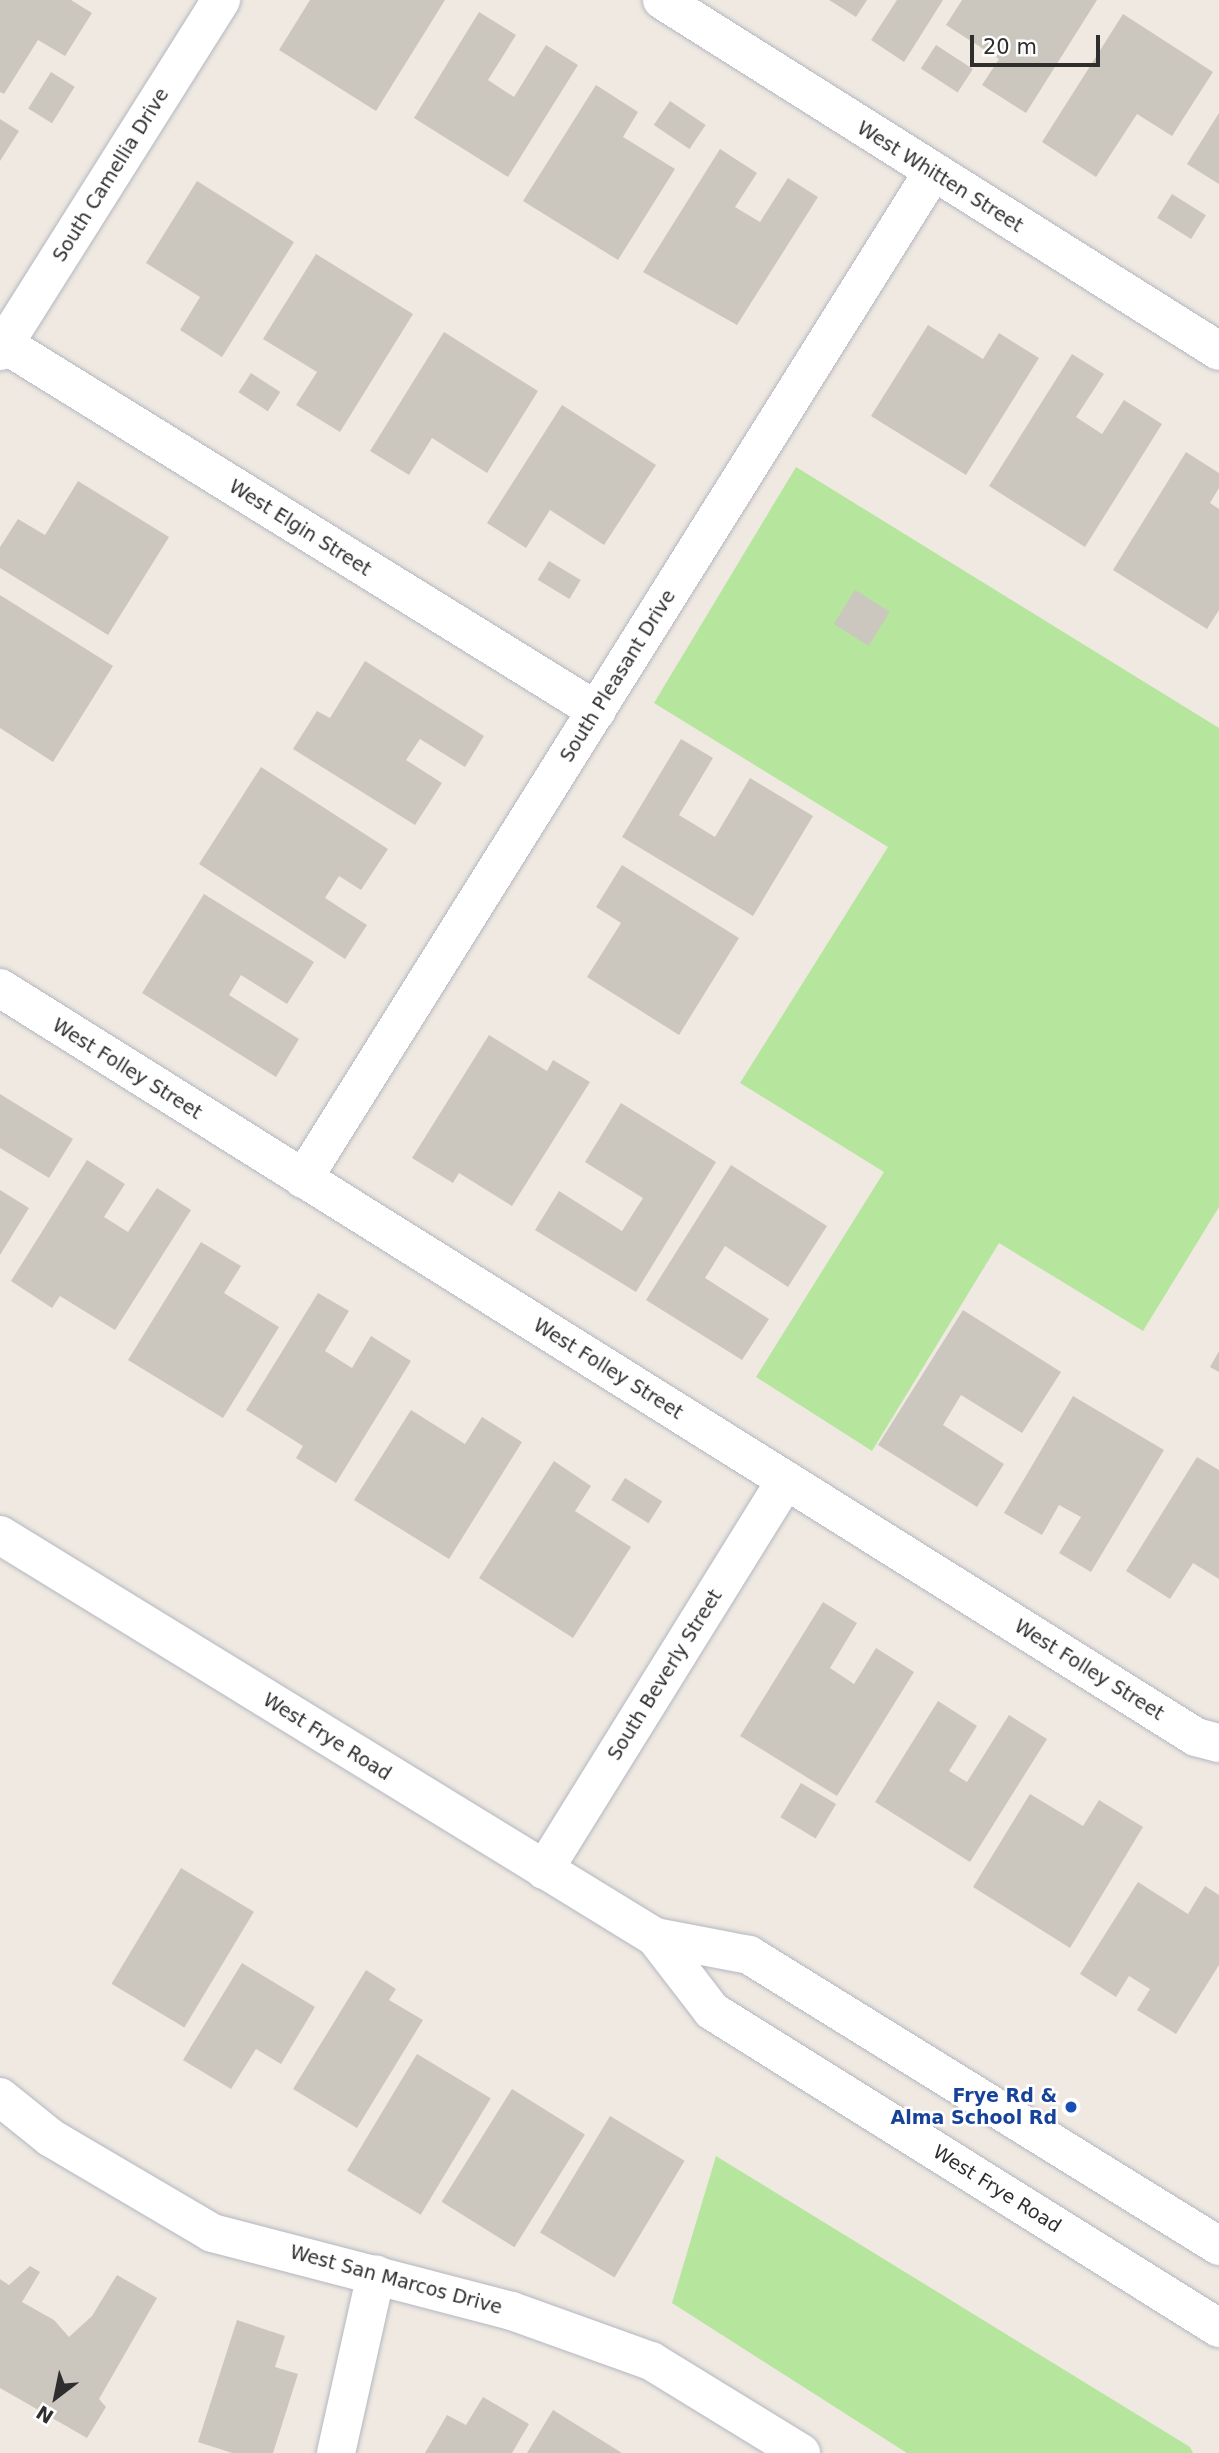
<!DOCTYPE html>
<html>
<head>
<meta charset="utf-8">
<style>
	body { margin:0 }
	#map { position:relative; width:1219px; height:2453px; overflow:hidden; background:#efe9e1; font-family:"DejaVu Sans",sans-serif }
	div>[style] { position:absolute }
	.green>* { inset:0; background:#b6e59e }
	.building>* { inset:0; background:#cbc7bf; transform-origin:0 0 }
	.roads { filter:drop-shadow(0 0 2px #b4b7c1) drop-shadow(0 0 2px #b4b7c1) }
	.minor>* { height:38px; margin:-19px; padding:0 19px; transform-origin:19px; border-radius:19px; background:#fff }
	.tertiary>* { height:38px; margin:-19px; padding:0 19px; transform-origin:19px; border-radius:19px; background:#fff }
	.dots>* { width:19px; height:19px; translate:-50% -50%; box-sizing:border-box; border:4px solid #fff; border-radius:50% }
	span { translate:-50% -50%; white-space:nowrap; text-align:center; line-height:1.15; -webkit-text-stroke:5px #fff; paint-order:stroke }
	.street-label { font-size:19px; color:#2e2e2e }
	.transit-label { font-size:19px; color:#164399; font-weight:700 }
	.right { translate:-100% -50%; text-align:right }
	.north { position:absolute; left:21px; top:2362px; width:70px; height:70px; -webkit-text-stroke:5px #fff; paint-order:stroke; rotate:212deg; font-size:19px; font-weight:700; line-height:28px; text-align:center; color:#2e2e2e }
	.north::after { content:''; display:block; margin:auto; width:24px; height:32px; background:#2e2e2e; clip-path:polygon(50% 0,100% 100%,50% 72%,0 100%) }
	.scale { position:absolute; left:970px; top:35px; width:130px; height:32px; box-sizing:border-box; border:4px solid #2e2e2e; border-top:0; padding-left:9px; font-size:21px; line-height:24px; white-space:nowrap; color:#2e2e2e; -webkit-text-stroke:5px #fff; paint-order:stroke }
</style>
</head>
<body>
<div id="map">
	<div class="green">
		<i style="clip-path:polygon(796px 467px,1219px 728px,1219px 1207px,1143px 1331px,999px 1243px,872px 1451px,756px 1377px,884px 1172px,740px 1083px,888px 847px,654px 703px)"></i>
		<i style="clip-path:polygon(716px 2156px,1190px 2447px,1193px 2453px,907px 2453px,672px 2303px)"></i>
	</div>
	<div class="building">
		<i style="clip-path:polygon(0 0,71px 0,92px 13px,65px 56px,38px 40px,4px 94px,0 92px)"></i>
		<i style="clip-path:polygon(310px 0,445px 0,376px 111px,279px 50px)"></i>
		<i style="clip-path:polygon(829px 0,867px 0,856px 17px)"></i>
		<i style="clip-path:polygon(897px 0,943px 0,904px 62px,871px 40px)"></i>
		<i style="clip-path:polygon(962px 0,1097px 0,1026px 113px,982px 85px,999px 59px,946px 25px)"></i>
		<i style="clip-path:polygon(479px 12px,516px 35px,488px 80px,514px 97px,546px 45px,578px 65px,508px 177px,414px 118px)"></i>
		<i style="clip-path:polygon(1123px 14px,1213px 72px,1172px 136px,1137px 114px,1096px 177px,1042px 142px)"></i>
		<i style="left:936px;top:45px;width:44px;height:28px;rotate:33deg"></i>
		<i style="left:51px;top:72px;width:28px;height:43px;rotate:32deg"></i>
		<i style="clip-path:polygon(596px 85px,638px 112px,623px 137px,675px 169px,618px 260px,523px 201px)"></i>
		<i style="left:670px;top:101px;width:43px;height:29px;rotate:34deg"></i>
		<i style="clip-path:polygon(1219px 113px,1219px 184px,1187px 164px)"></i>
		<i style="clip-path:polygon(0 119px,19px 131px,0 161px)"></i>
		<i style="clip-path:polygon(720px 149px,757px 173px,735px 207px,760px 222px,788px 178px,818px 197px,737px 325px,643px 272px)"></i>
		<i style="clip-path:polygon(197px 181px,294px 242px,222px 357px,180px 330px,200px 297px,146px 263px)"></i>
		<i style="left:1172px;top:194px;width:40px;height:28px;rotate:32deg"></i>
		<i style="clip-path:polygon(316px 254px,413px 314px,340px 432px,296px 405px,317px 372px,263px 339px)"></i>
		<i style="clip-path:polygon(928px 325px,983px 359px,999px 333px,1039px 358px,966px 475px,871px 416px)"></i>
		<i style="clip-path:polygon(444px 332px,538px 391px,487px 473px,432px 438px,409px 475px,370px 451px)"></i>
		<i style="clip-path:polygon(1072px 354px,1104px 374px,1076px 417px,1102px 434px,1124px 400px,1162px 424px,1085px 547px,989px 486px)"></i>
		<i style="left:251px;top:373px;width:35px;height:23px;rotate:33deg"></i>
		<i style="clip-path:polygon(562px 405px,656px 465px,604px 545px,550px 510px,526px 548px,487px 523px)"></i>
		<i style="clip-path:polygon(1186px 452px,1219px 473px,1219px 488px,1210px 503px,1219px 509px,1219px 610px,1207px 629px,1113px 570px)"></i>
		<i style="clip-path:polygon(78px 481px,169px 537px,108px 635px,0 568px,0 547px,18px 519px,45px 535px)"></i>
		<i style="left:549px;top:561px;width:37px;height:22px;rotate:31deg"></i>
		<i style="left:855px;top:590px;width:41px;height:40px;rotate:32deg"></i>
		<i style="clip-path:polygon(0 595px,113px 666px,53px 762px,0 728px)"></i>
		<i style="clip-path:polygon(365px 661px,484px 736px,465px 767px,420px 739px,406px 760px,442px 783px,415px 825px,293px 749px,317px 711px,330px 718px)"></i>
		<i style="clip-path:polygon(681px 739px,713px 758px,679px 815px,715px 837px,750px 778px,813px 816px,753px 916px,622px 837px)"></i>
		<i style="clip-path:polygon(261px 767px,388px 849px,361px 890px,339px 876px,325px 898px,367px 925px,345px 959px,199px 864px)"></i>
		<i style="clip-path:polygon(622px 865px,739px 938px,679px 1035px,587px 977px,621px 923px,596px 907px)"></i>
		<i style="clip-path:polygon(204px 894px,314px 962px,287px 1004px,241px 975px,229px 995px,299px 1039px,276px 1077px,142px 993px)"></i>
		<i style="clip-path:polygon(489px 1035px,547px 1071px,553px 1060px,590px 1082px,512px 1206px,459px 1173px,453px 1183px,412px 1158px)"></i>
		<i style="clip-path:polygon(0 1094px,73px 1139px,49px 1178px,0 1148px)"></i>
		<i style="clip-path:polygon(621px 1103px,716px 1162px,636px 1292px,535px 1230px,559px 1191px,622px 1231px,643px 1198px,585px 1162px)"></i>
		<i style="clip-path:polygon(87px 1160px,125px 1184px,104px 1217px,128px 1232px,157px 1188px,191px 1210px,115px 1330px,60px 1296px,52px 1308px,11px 1281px)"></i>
		<i style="clip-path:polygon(731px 1165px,827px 1226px,788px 1287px,725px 1246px,705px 1278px,769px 1319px,742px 1360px,646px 1300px)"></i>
		<i style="clip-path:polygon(0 1190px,29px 1208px,0 1255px)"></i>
		<i style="clip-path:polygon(201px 1242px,241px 1266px,224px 1293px,279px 1327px,223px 1418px,128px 1360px)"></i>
		<i style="clip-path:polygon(318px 1293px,349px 1311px,325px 1351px,352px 1368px,371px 1336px,411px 1361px,336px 1483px,296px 1458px,303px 1446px,246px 1410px)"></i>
		<i style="clip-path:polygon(963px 1310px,1061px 1372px,1022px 1433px,961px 1395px,943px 1425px,1004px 1464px,977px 1507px,878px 1445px)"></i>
		<i style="clip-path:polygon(1219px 1351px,1219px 1372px,1210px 1367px)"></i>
		<i style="clip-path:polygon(1073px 1396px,1164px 1450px,1091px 1572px,1059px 1553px,1081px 1517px,1059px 1505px,1042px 1535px,1004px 1513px)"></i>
		<i style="clip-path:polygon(411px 1410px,465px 1444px,482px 1417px,522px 1442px,449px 1559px,354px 1500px)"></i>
		<i style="clip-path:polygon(1197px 1457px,1219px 1470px,1219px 1579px,1193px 1563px,1170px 1599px,1126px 1571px)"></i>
		<i style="clip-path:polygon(554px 1461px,591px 1486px,575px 1511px,631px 1547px,573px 1638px,479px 1578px)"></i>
		<i style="left:625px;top:1478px;width:44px;height:26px;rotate:32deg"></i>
		<i style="clip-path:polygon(823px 1602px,857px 1623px,830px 1668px,854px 1684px,876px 1648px,914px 1672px,837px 1796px,740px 1736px)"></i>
		<i style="clip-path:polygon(938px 1701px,977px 1726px,949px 1771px,967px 1782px,1009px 1715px,1047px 1739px,970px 1862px,875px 1802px)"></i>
		<i style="left:801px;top:1783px;width:41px;height:40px;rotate:31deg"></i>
		<i style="clip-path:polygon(1030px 1794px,1083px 1826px,1099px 1800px,1143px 1827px,1070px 1948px,973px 1887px)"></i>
		<i style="left:181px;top:1868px;width:85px;height:135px;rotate:31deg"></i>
		<i style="clip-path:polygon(1138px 1882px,1188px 1914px,1205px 1886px,1219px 1895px,1219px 1965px,1176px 2034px,1137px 2010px,1150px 1989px,1129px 1976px,1116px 1997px,1080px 1974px)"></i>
		<i style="clip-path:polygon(242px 1963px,315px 2007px,281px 2064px,256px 2049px,231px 2089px,183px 2060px)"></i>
		<i style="clip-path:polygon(366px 1970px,396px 1989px,389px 2000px,423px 2020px,357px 2128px,293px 2089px)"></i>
		<i style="left:417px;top:2054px;width:86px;height:136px;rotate:31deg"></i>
		<i style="left:512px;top:2089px;width:86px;height:133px;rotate:32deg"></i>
		<i style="left:610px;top:2116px;width:87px;height:136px;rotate:31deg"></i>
		<i style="clip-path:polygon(30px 2266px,40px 2272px,22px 2302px,54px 2320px,69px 2337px,92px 2316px,117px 2275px,157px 2298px,99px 2399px,106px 2407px,87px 2438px,0 2388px,0 2279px,9px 2285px)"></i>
		<i style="clip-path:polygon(237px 2320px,285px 2336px,275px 2367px,298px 2374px,273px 2453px,232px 2453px,198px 2442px)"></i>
		<i style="clip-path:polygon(483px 2397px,529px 2424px,512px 2453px,425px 2453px,447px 2415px,466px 2425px)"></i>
		<i style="clip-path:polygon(553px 2410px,622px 2453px,527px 2453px)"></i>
	</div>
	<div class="roads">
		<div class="minor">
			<i style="left:662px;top:0;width:658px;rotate:32.22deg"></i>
			<i style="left:4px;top:344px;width:697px;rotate:31.75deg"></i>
			<i style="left:0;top:351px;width:415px;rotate:-57.8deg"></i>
			<i style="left:0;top:988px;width:1411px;rotate:32.06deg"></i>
			<i style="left:1196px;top:1737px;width:24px;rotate:15deg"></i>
			<i style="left:303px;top:1179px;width:1186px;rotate:-57.98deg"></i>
			<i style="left:544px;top:1870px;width:459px;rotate:-58.2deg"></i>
			<i style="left:0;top:2097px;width:65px;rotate:38.8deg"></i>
			<i style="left:51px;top:2138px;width:187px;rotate:30.5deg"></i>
			<i style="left:212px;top:2233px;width:310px;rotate:14.6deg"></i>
			<i style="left:512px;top:2311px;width:148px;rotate:19.8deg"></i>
			<i style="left:651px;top:2361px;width:176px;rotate:31.5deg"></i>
			<i style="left:336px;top:2453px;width:183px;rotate:-77.4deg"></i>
		</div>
		<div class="tertiary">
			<i style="left:0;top:1535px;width:769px;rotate:31.54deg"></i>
			<i style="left:655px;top:1937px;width:96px;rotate:10.8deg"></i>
			<i style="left:749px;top:1955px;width:553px;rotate:31.76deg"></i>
			<i style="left:655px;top:1937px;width:93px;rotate:52.4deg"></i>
			<i style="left:712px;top:2011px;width:598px;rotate:32.02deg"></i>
		</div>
	</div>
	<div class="dots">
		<i style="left:1071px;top:2107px;background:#1a4fb4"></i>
	</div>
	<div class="street-label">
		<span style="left:111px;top:175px;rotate:-58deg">South Camellia Drive</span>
		<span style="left:940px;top:177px;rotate:32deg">West Whitten Street</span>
		<span style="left:300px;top:528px;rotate:32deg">West Elgin Street</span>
		<span style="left:618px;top:676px;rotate:-58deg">South Pleasant Drive</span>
		<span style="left:127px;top:1069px;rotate:32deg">West Folley Street</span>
		<span style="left:608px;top:1369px;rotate:32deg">West Folley Street</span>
		<span style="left:1089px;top:1670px;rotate:32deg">West Folley Street</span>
		<span style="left:665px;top:1675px;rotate:-58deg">South Beverly Street</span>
		<span style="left:327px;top:1737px;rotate:32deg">West Frye Road</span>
		<span style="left:997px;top:2189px;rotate:32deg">West Frye Road</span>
		<span style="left:396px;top:2280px;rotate:15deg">West San Marcos Drive</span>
	</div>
	<div class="transit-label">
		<span class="right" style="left:1057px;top:2107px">Frye Rd &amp;<br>Alma School Rd</span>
	</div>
	<div class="north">N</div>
	<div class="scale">20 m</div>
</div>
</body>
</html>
